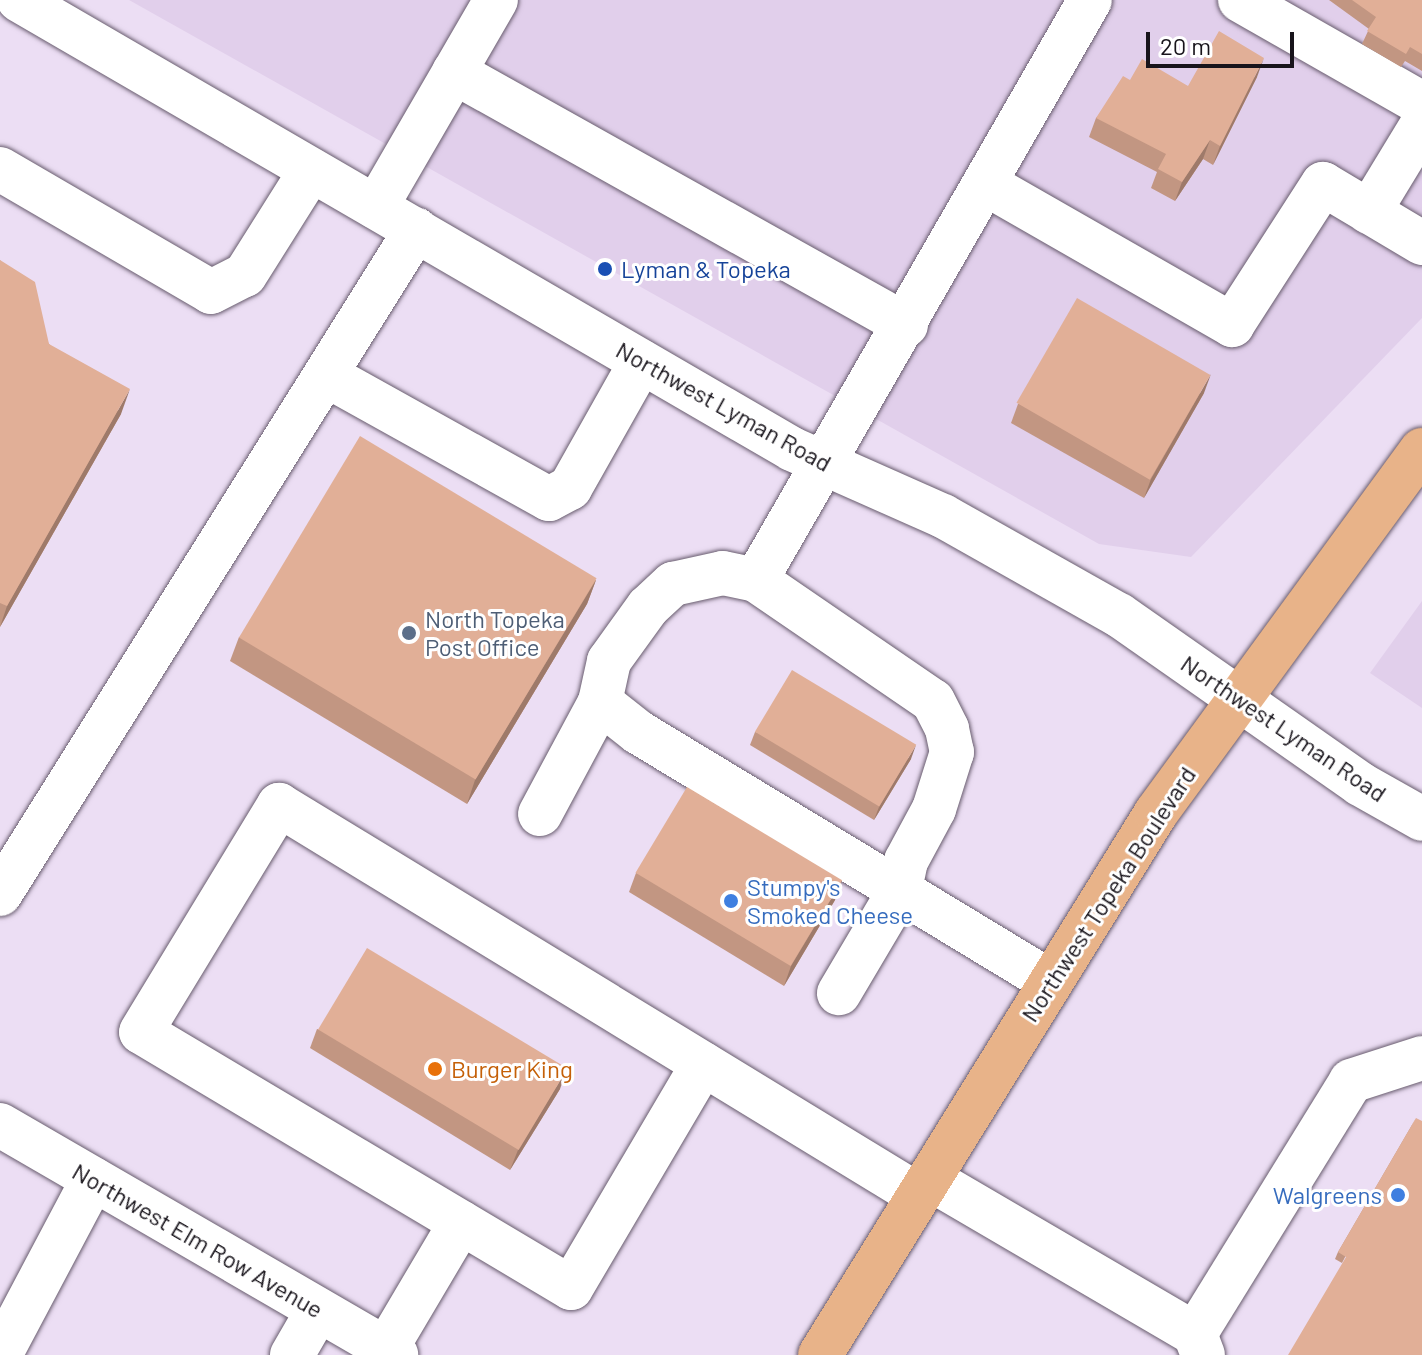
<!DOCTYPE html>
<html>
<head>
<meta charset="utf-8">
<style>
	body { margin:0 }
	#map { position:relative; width:1422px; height:1355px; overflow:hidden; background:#ecdef4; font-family:Barlow,sans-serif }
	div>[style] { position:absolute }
	.built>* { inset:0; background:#e1cfeb }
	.roads { filter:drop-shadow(0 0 2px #685c6e) drop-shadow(0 0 2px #685c6e) }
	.minor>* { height:44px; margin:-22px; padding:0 22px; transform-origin:22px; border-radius:22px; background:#fff }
	.major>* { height:44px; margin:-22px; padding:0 22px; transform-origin:22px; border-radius:22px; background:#e8b389 }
	.wall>* { inset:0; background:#c29682 }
	.shaded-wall>* { inset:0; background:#9e7a6a }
	.building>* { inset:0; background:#e1af97; transform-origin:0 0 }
	.dots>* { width:22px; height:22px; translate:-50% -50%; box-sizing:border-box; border:4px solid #fff; border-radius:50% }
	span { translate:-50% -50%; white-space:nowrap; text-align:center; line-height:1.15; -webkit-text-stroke:6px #fff; paint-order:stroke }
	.transit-label { font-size:24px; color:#164399 }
	.left { translate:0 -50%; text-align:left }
	.street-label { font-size:24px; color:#18141b }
	.service-label { font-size:24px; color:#4e5e75 }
	.shop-label { font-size:24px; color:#366cbe }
	.right { translate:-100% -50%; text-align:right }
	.food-label { font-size:24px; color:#c56008 }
	.scale { position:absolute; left:1146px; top:32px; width:148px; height:36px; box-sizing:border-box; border:4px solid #18141b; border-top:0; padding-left:10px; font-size:24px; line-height:28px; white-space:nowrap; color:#18141b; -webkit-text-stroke:6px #fff; paint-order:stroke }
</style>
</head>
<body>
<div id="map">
	<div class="built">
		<i style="clip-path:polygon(129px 0,1422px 0,1422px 318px,1191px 557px,1099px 544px)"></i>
		<i style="clip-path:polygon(1422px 601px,1422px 708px,1370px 673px)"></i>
	</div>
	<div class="roads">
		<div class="minor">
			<i style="left:19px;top:0;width:894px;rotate:30.15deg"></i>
			<i style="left:792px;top:449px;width:165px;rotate:23.9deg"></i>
			<i style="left:943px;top:516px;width:202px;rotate:29.4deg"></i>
			<i style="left:1119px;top:615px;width:294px;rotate:35deg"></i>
			<i style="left:1360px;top:784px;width:71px;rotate:29.4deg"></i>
			<i style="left:1240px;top:0;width:210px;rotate:29.7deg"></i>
			<i style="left:454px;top:72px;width:518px;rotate:29.24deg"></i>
			<i style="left:0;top:169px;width:244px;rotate:30.2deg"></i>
			<i style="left:211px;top:292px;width:38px;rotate:-27deg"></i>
			<i style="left:245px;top:275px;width:124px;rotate:-57.8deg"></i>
			<i style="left:986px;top:184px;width:284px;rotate:29.8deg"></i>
			<i style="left:1232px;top:325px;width:168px;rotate:-57.2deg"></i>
			<i style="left:1323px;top:184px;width:115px;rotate:30.8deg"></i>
			<i style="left:376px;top:207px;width:239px;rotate:-59.9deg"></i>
			<i style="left:1369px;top:212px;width:102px;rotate:-58.7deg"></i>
			<i style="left:326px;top:375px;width:255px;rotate:29.1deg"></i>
			<i style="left:549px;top:499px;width:24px;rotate:-28deg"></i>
			<i style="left:570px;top:488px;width:145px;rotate:-60.6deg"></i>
			<i style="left:756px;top:580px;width:669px;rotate:-60.06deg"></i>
			<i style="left:600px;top:702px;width:48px;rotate:38.3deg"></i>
			<i style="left:638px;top:732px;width:482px;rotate:31.2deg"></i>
			<i style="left:540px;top:814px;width:127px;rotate:-61.8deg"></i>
			<i style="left:600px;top:702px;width:42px;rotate:-77.6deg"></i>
			<i style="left:609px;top:661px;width:67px;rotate:-54.2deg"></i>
			<i style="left:648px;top:607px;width:34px;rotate:-43deg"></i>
			<i style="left:673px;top:584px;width:51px;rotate:-12.4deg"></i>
			<i style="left:723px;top:573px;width:34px;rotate:12deg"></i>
			<i style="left:756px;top:580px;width:214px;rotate:34.4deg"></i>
			<i style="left:933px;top:701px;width:31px;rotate:63deg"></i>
			<i style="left:947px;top:729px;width:24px;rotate:78deg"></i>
			<i style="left:952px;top:752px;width:60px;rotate:107.5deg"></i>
			<i style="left:934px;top:809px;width:59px;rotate:118.3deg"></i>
			<i style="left:906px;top:861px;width:30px;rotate:102deg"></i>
			<i style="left:900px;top:890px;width:120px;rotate:120.6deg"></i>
			<i style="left:0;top:894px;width:784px;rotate:-57.93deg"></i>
			<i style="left:703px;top:1064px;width:260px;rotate:120.5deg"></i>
			<i style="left:571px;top:1288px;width:500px;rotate:-149.23deg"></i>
			<i style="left:141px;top:1032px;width:266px;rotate:-58.7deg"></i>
			<i style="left:279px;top:805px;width:749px;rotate:31.4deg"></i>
			<i style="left:0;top:1125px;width:458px;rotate:30.1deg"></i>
			<i style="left:930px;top:1179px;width:307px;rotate:30.3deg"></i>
			<i style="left:1195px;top:1334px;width:22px;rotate:69deg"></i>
			<i style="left:1195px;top:1334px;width:297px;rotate:-58.3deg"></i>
			<i style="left:1351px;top:1081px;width:75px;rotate:-17.9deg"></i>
			<i style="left:386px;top:1349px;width:147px;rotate:-59.4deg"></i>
			<i style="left:0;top:1355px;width:199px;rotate:-62.1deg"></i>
			<i style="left:292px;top:1355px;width:52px;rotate:-60deg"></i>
		</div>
		<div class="major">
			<i style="left:820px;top:1355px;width:638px;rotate:-58.2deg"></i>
			<i style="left:1156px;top:813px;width:450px;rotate:-53.8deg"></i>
		</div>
	</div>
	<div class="wall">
		<i style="clip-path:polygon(1329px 0,1422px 0,1422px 71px,1405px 61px,1401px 67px,1362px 44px,1369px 29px)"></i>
		<i style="clip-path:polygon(1257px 77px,1213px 165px,1203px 159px,1175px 201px,1151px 188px,1157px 172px,1089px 137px,1096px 118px,1130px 80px,1188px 86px)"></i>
		<i style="clip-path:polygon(0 260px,49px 344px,121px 414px,0 627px)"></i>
		<i style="clip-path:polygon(1204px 393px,1144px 498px,1011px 423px,1018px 404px)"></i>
		<i style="clip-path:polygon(596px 580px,587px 604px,467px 804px,230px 661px,239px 637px)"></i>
		<i style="clip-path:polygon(755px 732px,911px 759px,874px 820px,750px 745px)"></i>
		<i style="clip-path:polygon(636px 873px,835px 900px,784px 986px,629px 892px)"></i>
		<i style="clip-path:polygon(317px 1029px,560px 1089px,510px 1170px,310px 1048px)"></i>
		<i style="clip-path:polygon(1416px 1118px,1342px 1263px,1335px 1259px,1338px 1252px)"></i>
	</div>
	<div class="shaded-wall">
		<i style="clip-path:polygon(1264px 58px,1257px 77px,1213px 165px,1220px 146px)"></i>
		<i style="clip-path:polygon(1210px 140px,1203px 159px,1175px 201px,1182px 182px)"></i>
		<i style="clip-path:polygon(1211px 374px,1204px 393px,1144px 498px,1151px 479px)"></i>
		<i style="clip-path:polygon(130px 389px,121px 414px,0 627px,7px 606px)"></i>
		<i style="clip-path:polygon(596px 580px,587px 604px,467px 804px,475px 780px)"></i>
		<i style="clip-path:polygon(916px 745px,911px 759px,874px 820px,879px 807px)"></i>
		<i style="clip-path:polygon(842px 881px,835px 900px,784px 986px,791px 966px)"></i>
		<i style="clip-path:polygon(567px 1069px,560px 1089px,510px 1170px,518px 1150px)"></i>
	</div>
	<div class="building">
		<i style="clip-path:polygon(1352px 0,1422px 0,1422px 54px,1410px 47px,1406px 54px,1367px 31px,1376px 17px)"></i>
		<i style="clip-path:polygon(1219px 31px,1264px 58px,1220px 146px,1210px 140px,1182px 182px,1158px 169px,1166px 154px,1096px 118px,1123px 76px,1130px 80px,1142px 59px,1188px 86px)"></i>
		<i style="clip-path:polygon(0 260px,35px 282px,49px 344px,130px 389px,7px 606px,0 603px)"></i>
		<i style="left:1077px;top:298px;width:154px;height:121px;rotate:30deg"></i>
		<i style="left:360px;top:436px;width:276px;height:235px;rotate:31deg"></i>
		<i style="left:792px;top:670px;width:145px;height:72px;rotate:31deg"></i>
		<i style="left:687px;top:787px;width:181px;height:100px;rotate:31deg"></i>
		<i style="left:367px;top:948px;width:234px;height:95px;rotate:31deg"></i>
		<i style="clip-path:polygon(1416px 1118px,1422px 1121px,1422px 1355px,1288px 1355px,1346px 1257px,1338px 1252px)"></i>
	</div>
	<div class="dots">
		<i style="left:605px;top:269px;background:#1a4fb4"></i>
		<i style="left:409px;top:633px;background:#5c6f8a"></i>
		<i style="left:731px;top:901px;background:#3f7fe0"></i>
		<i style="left:435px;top:1069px;background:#e8710a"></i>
		<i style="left:1398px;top:1195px;background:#3f7fe0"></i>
	</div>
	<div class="transit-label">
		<span class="left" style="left:621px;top:269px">Lyman &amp; Topeka</span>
	</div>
	<div class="street-label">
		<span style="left:724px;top:406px;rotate:29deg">Northwest Lyman Road</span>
		<span style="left:1284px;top:728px;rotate:34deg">Northwest Lyman Road</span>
		<span style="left:1108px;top:894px;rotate:-57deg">Northwest Topeka Boulevard</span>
		<span style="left:198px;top:1240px;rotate:30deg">Northwest Elm Row Avenue</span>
	</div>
	<div class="service-label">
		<span class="left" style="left:425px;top:633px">North Topeka<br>Post Office</span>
	</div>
	<div class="shop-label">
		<span class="left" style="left:747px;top:901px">Stumpy's<br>Smoked Cheese</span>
		<span class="right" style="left:1382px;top:1195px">Walgreens</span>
	</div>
	<div class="food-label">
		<span class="left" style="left:451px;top:1069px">Burger King</span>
	</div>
	<div class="scale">20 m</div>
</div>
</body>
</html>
